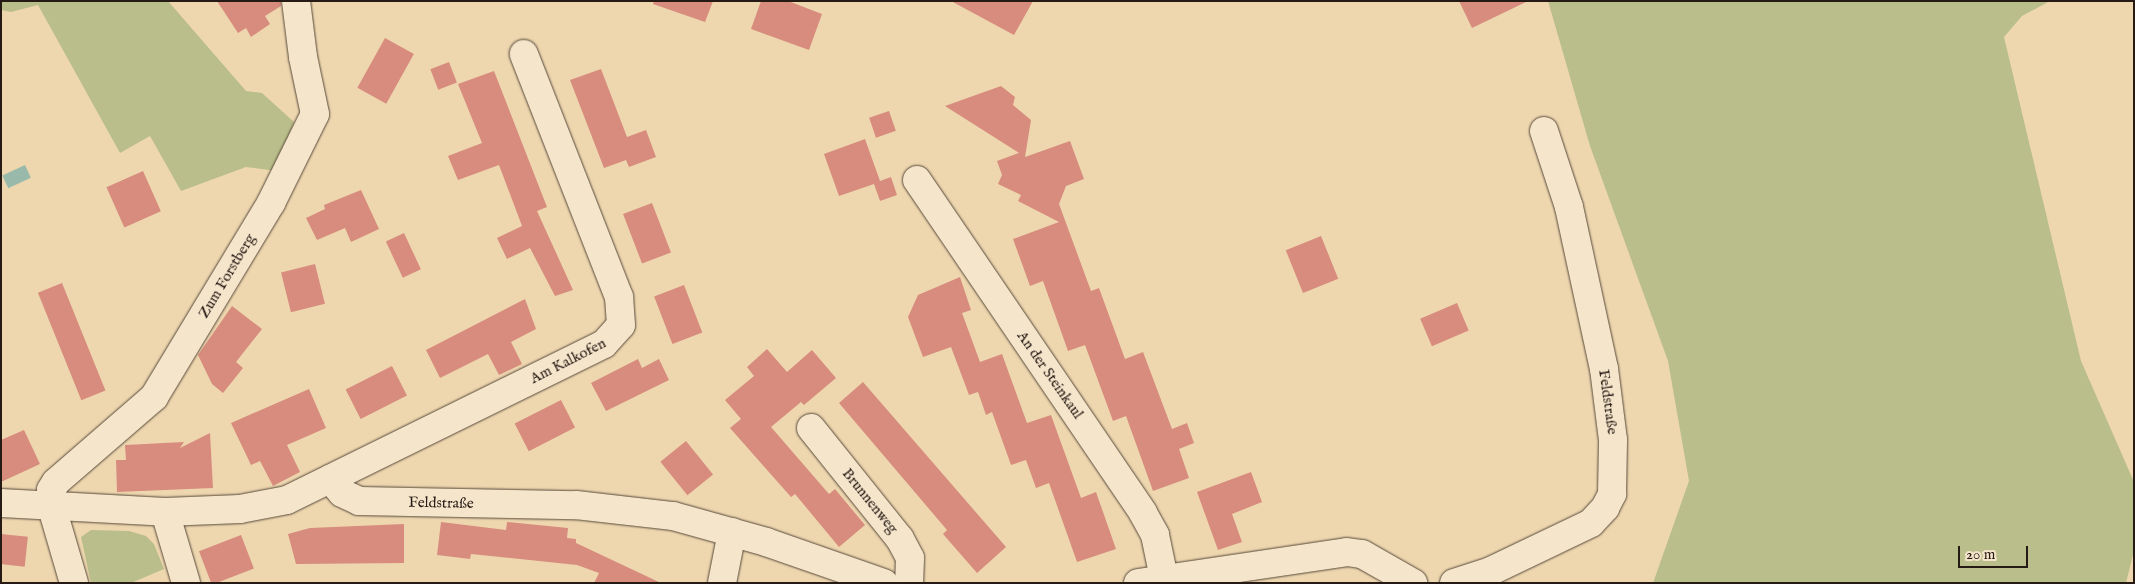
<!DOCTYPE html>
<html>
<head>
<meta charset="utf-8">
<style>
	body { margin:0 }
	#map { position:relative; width:2135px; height:584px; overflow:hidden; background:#eed7af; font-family:"IM FELL English",serif }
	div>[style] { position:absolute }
	.green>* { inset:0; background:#babe8a }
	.water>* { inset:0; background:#99baaa; transform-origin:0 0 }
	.building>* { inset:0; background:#d78c7d; transform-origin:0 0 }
	.roads { filter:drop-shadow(0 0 1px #58493b) drop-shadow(0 0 1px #58493b) }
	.minor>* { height:28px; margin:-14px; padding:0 14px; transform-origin:14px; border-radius:14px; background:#f4e5cb }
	span { translate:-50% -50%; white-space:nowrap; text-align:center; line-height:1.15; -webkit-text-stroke:4px #f4e5cb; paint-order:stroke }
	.street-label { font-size:15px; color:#261a14 }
	.frame { position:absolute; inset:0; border:2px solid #261a14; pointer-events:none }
	.scale { position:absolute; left:1958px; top:546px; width:70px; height:22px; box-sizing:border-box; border:2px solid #261a14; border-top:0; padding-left:6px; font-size:15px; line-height:18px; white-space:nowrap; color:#261a14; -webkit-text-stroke:4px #f4e5cb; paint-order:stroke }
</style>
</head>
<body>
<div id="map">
	<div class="green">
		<i style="clip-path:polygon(1px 1px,168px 1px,246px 91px,262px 93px,294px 122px,277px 171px,246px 167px,181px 191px,150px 136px,120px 153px,38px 5px,11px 12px,1px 10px)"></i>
		<i style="clip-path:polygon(1548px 1px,2050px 1px,2022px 16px,2004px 37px,2081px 361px,2134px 482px,2134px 551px,2126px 583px,1653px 583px,1689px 481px,1668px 361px,1590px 146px)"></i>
		<i style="clip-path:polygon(91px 530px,129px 531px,146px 536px,154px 544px,164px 569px,131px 583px,91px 583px,81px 537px)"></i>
	</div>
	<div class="water">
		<i style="left:25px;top:165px;width:14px;height:25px;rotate:65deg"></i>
	</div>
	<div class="building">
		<i style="clip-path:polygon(217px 1px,281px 1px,281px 6px,265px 16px,270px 24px,251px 37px,246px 28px,238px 33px)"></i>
		<i style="clip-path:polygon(654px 1px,713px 1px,705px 22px,653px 4px)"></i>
		<i style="clip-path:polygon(761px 1px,788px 1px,822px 14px,809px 50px,751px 29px)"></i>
		<i style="clip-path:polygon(951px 1px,1033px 1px,1014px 35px)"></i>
		<i style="clip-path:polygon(1459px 1px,1528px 1px,1472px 28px)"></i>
		<i style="left:385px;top:38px;width:33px;height:57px;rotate:29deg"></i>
		<i style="left:449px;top:62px;width:22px;height:20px;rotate:69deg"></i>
		<i style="clip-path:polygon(601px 69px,627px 137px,646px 130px,656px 157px,629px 167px,626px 160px,604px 168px,570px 80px)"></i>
		<i style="clip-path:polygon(494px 71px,547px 207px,537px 211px,573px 290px,555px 296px,530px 248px,507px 259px,497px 238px,522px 226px,499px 165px,458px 180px,448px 156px,482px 143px,458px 84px)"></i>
		<i style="clip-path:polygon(1001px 86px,1015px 97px,1013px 105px,1031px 120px,1025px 157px,1070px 141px,1084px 179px,1066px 186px,1059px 204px,1091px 291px,1099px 288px,1125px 359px,1143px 352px,1172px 429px,1187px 423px,1194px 443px,1179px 449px,1189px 478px,1153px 491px,1126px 416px,1113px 421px,1085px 345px,1068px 351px,1043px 281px,1030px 286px,1013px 239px,1059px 222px,1018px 201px,1021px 195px,998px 184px,1002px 175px,997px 161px,1019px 153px,945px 106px)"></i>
		<i style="left:889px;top:111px;width:21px;height:21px;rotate:71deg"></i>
		<i style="clip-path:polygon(865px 139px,880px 181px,891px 177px,897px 195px,880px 201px,874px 184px,839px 196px,824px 154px)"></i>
		<i style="left:143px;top:171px;width:44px;height:40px;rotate:66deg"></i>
		<i style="clip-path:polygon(361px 190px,379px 229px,351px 242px,345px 228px,317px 240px,306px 218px,325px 209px,324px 205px)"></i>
		<i style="left:652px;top:203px;width:53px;height:31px;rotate:69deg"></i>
		<i style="left:404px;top:233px;width:40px;height:20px;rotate:65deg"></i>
		<i style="left:1321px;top:236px;width:46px;height:38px;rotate:68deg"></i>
		<i style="left:315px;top:264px;width:41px;height:35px;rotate:76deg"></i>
		<i style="clip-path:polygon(960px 277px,971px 310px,962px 313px,980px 362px,1002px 354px,1027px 423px,1051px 415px,1081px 498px,1096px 492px,1116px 549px,1077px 562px,1049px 483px,1036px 488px,1026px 460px,1011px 465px,992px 412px,986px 415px,978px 392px,969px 395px,951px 347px,923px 357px,908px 317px,918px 295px)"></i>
		<i style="left:62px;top:283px;width:116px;height:26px;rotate:68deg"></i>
		<i style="left:684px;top:285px;width:51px;height:32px;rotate:69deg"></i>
		<i style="clip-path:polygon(525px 299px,536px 329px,511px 342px,522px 364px,499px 375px,488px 354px,440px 378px,426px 350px)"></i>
		<i style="left:1457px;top:303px;width:30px;height:40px;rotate:67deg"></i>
		<i style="clip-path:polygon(232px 306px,262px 329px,236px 362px,243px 368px,223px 393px,212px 384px,198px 355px)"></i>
		<i style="clip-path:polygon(767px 349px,787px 372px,812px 350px,836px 378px,804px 405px,801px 402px,771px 427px,829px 494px,835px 489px,865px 525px,839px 547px,795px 494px,791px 497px,730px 428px,741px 419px,725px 400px,754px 376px,747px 367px)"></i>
		<i style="clip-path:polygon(638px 359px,642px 368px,659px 359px,669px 380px,606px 411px,591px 383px)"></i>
		<i style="left:392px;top:366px;width:33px;height:52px;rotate:63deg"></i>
		<i style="clip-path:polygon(863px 382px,1006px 547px,977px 573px,943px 534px,947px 530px,839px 403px)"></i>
		<i style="clip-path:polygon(309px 389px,326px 428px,287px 445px,300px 472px,273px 486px,260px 461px,251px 465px,231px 423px)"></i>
		<i style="left:561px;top:400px;width:31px;height:52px;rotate:63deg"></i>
		<i style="clip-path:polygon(24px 430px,40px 464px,1px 482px,1px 440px)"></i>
		<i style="clip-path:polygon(210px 433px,213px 488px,117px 492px,116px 460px,126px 460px,125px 445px,184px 442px,180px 448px)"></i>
		<i style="left:686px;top:441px;width:43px;height:33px;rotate:51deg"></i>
		<i style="clip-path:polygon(1251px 472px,1262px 502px,1232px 514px,1242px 542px,1218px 550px,1197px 492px)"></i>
		<i style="clip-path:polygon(441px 522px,506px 530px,507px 522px,568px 528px,567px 538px,576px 539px,576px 543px,661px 583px,594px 583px,599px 573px,577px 565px,471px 554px,470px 559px,437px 555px)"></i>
		<i style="clip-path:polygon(404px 524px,404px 563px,296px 564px,288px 534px,310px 528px)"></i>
		<i style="left:1px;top:534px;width:27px;height:30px;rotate:6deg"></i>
		<i style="left:241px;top:535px;width:36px;height:45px;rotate:69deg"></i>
	</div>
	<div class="roads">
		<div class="minor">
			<i style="left:917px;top:180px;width:402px;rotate:55.8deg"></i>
			<i style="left:1143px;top:513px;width:25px;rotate:61deg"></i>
			<i style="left:1155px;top:535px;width:44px;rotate:78.2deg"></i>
			<i style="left:811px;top:428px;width:142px;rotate:51.3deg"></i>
			<i style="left:900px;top:539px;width:21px;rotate:62deg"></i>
			<i style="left:910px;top:558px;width:25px;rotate:92deg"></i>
			<i style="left:330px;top:479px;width:18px;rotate:49deg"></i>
			<i style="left:342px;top:493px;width:19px;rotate:25deg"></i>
			<i style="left:359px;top:501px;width:217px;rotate:1.1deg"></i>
			<i style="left:576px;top:505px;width:98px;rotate:6.5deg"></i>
			<i style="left:673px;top:516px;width:97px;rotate:15.6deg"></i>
			<i style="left:766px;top:542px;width:125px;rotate:19.2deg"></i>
			<i style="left:1px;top:503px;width:164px;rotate:3.1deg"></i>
			<i style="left:165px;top:512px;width:75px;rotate:-2.3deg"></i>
			<i style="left:240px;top:509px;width:48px;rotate:-10.8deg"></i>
			<i style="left:287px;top:500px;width:353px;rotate:-26.2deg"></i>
			<i style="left:604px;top:344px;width:25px;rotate:-48deg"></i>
			<i style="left:621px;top:325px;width:28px;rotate:-94deg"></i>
			<i style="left:619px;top:297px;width:261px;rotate:-111.4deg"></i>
			<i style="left:165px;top:512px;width:74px;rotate:73.5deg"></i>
			<i style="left:74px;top:583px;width:78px;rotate:-106.3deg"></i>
			<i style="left:52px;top:508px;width:18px;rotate:-93deg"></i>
			<i style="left:51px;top:490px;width:9px;rotate:-58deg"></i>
			<i style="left:56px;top:482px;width:130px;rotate:-40.9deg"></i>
			<i style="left:154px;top:397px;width:227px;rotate:-58.9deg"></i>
			<i style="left:271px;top:203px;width:99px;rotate:-63.7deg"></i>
			<i style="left:315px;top:114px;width:58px;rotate:-101.9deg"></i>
			<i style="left:303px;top:57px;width:56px;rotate:-97.1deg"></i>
			<i style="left:722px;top:583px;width:52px;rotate:-78.9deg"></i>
			<i style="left:1138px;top:583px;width:211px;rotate:-8.4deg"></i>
			<i style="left:1347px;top:552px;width:15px;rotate:8deg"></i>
			<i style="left:1362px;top:554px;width:59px;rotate:29.6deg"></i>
			<i style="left:1454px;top:583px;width:39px;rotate:-18deg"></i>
			<i style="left:1491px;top:571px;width:111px;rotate:-25.6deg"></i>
			<i style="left:1591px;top:523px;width:21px;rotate:-47deg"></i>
			<i style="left:1605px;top:508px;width:16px;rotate:-63deg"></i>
			<i style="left:1612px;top:494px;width:54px;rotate:-88.9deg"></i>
			<i style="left:1613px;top:440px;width:72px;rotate:-97.2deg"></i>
			<i style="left:1604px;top:369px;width:166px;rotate:-102.2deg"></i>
			<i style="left:1569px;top:207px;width:80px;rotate:-108.2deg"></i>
		</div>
	</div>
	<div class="street-label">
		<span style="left:227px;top:276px;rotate:-59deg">Zum Forstberg</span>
		<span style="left:568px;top:361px;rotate:-27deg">Am Kalkofen</span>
		<span style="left:1050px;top:375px;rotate:55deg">An der Steinkaul</span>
		<span style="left:1608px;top:402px;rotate:82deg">Feldstraße</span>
		<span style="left:870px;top:501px;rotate:51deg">Brunnenweg</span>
		<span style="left:441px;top:503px;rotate:1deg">Feldstraße</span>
	</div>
	<div class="frame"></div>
	<div class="scale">20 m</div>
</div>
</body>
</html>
